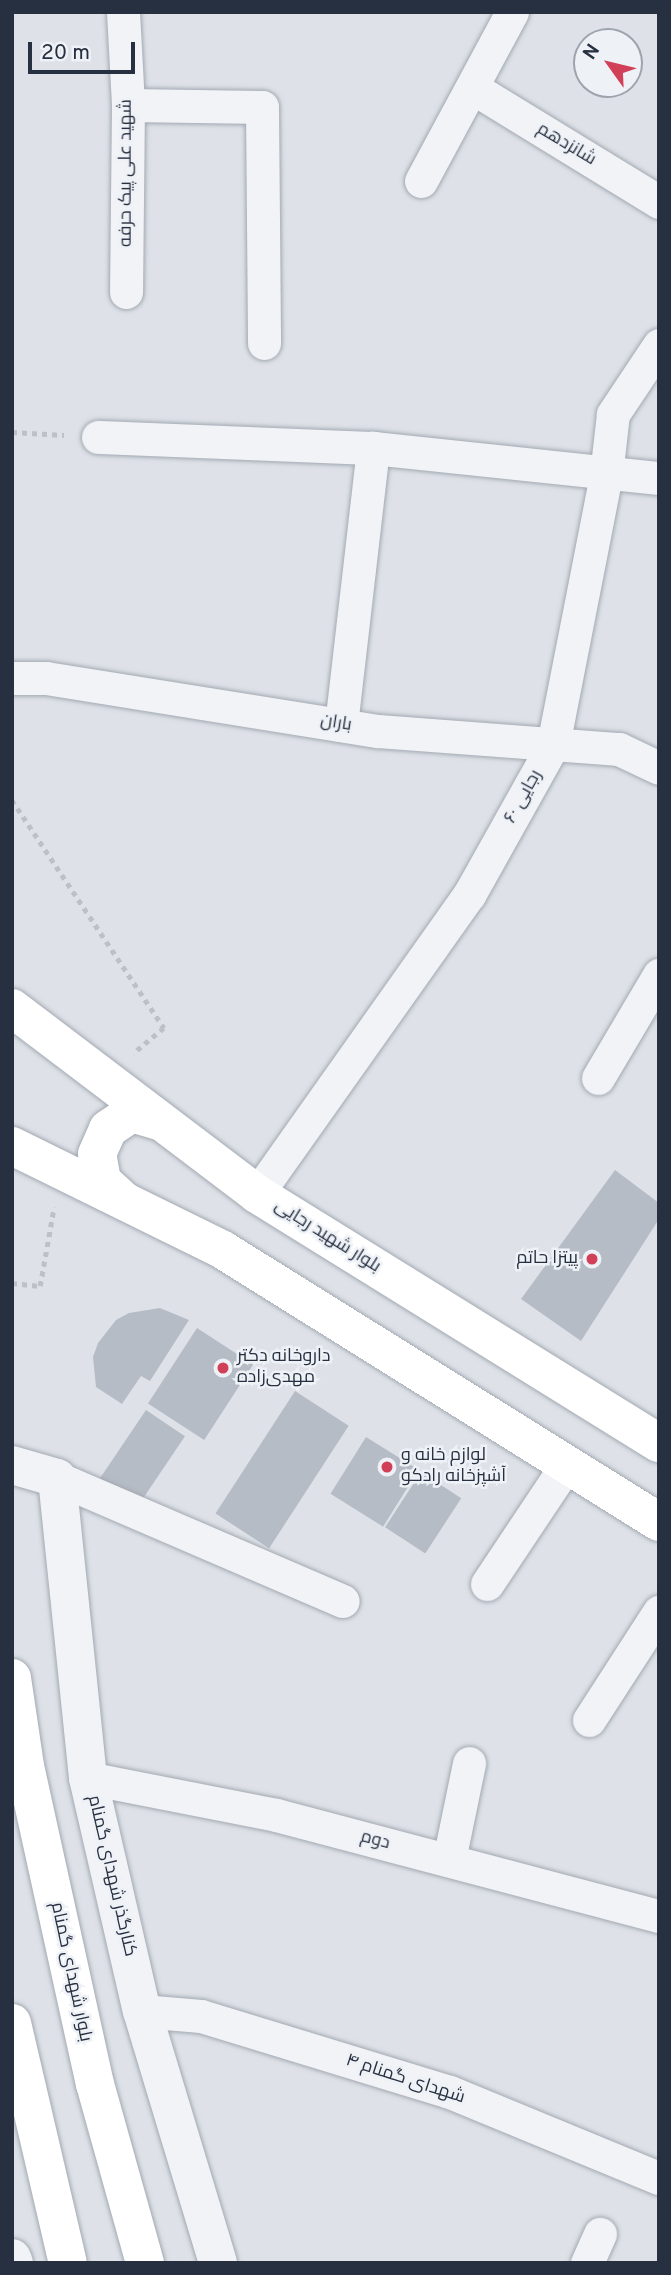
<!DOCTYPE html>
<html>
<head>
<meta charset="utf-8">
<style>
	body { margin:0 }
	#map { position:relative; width:671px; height:2275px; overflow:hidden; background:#dee2e8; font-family:Overpass,Cairo,sans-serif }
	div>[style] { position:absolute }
	.building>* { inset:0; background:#b6bcc5; transform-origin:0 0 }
	.path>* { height:4.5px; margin-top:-2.25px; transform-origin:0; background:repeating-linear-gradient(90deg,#bcc0c7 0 5px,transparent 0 10px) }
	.roads { filter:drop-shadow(0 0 2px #a3a9b2) drop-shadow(0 0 2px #a3a9b2) }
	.minor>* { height:33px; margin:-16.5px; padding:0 16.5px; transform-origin:16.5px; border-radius:16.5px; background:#f1f3f7 }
	.tertiary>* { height:38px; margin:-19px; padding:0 19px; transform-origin:19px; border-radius:19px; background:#f1f3f7 }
	.primary>* { height:38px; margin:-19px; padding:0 19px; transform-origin:19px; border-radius:19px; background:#fff }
	.trunk>* { height:38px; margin:-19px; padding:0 19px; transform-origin:19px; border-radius:19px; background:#fff }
	.dots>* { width:19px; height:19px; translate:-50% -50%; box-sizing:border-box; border:4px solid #eef1f6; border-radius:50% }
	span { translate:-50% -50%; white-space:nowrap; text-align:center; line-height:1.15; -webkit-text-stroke:5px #eef1f6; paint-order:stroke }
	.street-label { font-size:18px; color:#273040 }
	.poi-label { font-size:18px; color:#273040 }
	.right { translate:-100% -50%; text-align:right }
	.left { translate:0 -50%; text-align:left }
	.frame { position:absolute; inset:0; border:14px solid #273040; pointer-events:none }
	.north { position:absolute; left:573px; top:28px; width:70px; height:70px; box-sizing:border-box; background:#eef1f6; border:2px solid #9ea4ad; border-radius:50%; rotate:304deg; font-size:19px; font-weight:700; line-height:28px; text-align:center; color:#273040 }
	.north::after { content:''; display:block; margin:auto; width:24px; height:32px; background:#d14057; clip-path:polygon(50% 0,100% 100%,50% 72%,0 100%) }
	.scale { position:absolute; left:28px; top:42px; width:107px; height:32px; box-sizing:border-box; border:4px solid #273040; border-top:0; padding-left:9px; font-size:21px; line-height:24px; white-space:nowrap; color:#273040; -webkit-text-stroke:5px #eef1f6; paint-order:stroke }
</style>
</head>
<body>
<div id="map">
	<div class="building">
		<i style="clip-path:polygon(615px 1170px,659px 1203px,659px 1219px,581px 1341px,521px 1299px)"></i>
		<i style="clip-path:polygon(160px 1308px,189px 1320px,150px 1381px,141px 1376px,122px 1404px,96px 1387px,93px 1357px,98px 1343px,116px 1320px,129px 1313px)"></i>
		<i style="left:197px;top:1328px;width:67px;height:90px;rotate:33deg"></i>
		<i style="left:295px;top:1391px;width:64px;height:146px;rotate:33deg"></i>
		<i style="left:146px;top:1410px;width:47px;height:85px;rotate:34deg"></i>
		<i style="left:366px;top:1437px;width:62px;height:67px;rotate:32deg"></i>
		<i style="left:421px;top:1472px;width:48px;height:66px;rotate:33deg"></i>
	</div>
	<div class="path">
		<i style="left:12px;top:432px;width:52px;rotate:3.3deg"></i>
		<i style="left:12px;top:800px;width:274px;rotate:56.3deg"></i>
		<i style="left:164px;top:1028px;width:40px;rotate:140deg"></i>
		<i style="left:12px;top:1283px;width:28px;rotate:6deg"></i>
		<i style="left:40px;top:1286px;width:80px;rotate:-80deg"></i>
	</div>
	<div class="roads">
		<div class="minor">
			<i style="left:123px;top:12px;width:93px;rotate:86.9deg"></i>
			<i style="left:128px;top:105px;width:187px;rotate:90.6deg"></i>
			<i style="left:473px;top:88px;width:218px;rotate:31.5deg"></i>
			<i style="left:128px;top:105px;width:134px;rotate:0.9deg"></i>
			<i style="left:262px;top:107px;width:236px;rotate:89.5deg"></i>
			<i style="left:421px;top:181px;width:192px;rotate:-61.7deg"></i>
			<i style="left:98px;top:437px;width:275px;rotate:2.3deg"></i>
			<i style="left:373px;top:448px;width:288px;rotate:6deg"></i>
			<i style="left:12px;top:678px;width:34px"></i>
			<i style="left:46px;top:678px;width:336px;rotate:9.1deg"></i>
			<i style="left:378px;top:731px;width:242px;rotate:4.3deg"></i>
			<i style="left:619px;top:749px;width:44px;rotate:25.4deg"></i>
			<i style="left:341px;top:725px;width:279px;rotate:-83.4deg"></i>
			<i style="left:598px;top:1078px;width:120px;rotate:-59.4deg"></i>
			<i style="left:257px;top:1194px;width:367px;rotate:-54.7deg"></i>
			<i style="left:469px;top:895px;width:172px;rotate:-60.8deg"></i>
			<i style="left:553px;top:745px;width:275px;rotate:-78.9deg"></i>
			<i style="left:606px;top:475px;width:61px;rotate:-83.5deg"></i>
			<i style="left:613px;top:414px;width:83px;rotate:-56.3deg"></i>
			<i style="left:57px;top:1478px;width:311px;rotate:23.3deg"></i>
			<i style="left:487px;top:1584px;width:144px;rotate:-56.3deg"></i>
			<i style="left:589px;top:1720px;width:129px;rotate:-57.1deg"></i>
			<i style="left:88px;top:1778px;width:192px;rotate:11.1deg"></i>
			<i style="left:276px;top:1815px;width:396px;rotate:14.8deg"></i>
			<i style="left:449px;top:1860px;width:99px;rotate:-78.3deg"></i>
			<i style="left:142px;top:2011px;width:59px;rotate:4.8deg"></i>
			<i style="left:201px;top:2016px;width:260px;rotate:17deg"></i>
			<i style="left:450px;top:2092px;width:226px;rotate:22.4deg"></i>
			<i style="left:587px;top:2263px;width:32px;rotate:-66deg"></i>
		</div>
		<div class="tertiary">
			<i style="left:12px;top:1465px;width:47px;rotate:16.1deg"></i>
			<i style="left:57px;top:1478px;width:302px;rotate:84.1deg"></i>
			<i style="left:88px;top:1778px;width:239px;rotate:77deg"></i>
			<i style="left:142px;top:2011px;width:263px;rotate:73.2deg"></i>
			<i style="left:12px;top:2258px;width:5px;rotate:68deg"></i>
		</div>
		<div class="primary">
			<i style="left:12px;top:1008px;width:308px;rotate:37.2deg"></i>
			<i style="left:257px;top:1194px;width:473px;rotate:31.8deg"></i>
			<i style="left:12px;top:1146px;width:235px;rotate:26.2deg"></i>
			<i style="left:223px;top:1250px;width:514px;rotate:31.96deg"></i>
			<i style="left:122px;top:1199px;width:27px;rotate:-138deg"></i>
			<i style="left:102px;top:1181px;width:27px;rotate:-100deg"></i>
			<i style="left:97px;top:1154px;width:27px;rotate:-66deg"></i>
			<i style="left:108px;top:1129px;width:29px;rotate:-34deg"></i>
			<i style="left:132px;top:1113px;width:28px;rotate:17deg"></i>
		</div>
		<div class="trunk">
			<i style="left:12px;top:1678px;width:89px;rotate:81.6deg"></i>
			<i style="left:25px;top:1766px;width:326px;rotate:77.6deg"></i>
			<i style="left:95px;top:2084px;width:186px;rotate:74.4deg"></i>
			<i style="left:12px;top:2023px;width:246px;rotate:76.9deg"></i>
		</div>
	</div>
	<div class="dots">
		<i style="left:592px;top:1259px;background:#d14057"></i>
		<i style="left:223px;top:1368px;background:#d14057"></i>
		<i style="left:387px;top:1467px;background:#d14057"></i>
	</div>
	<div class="street-label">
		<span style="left:566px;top:145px;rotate:31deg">شانزدهم</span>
		<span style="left:127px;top:173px;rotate:-90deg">شهید علی پیک حرفه</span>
		<span style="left:336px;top:724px;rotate:9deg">باران</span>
		<span style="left:524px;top:797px;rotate:-61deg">رجایی ۶۰</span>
		<span style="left:327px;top:1237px;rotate:32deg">بلوار شهید رجایی</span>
		<span style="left:375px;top:1841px;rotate:15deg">دوم</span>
		<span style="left:111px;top:1876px;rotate:77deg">کنارگذر شهدای گمنام</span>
		<span style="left:70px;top:1972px;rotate:78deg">بلوار شهدای گمنام</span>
		<span style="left:405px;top:2080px;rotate:18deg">شهدای گمنام ۴</span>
	</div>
	<div class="poi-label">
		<span class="right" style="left:578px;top:1259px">پیتزا حاتم</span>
		<span class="left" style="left:237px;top:1368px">داروخانه دکتر<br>مهدی‌زاده</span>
		<span class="left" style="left:401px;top:1467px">لوازم خانه و<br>آشپزخانه رادکو</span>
	</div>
	<div class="frame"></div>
	<div class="north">N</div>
	<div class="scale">20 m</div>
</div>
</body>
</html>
